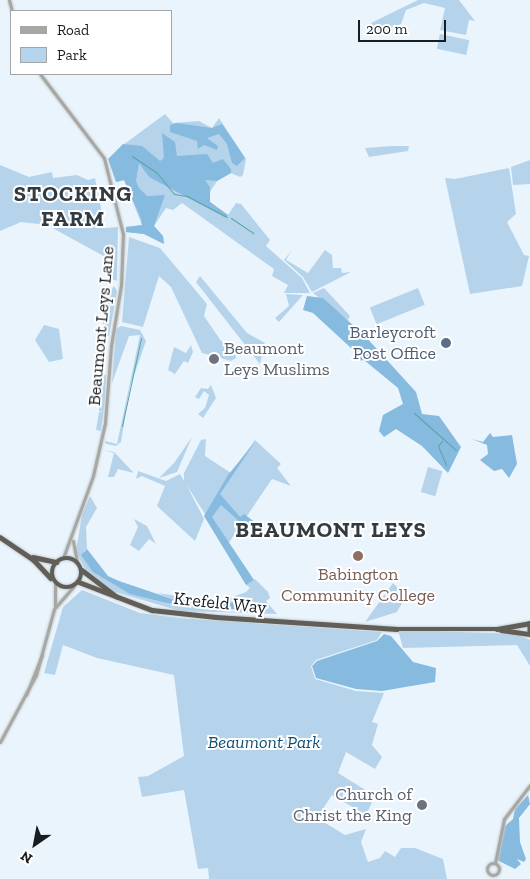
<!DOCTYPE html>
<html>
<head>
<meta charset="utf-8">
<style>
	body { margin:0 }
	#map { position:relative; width:530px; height:879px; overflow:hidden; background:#eaf4fc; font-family:"Zilla Slab",serif }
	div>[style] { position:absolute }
	.green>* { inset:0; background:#b5d4eb; transform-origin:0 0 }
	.forest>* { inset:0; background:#87badf }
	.stream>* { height:1px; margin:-0.5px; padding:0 0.5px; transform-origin:0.5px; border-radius:0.5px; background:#58a4a4 }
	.roads { filter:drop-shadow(0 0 1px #c4cdd4) drop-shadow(0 0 1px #c4cdd4) }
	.tertiary>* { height:3px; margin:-1.5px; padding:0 1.5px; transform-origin:1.5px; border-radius:1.5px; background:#a8a7a2 }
	.tertiary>.ring { margin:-1.5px; padding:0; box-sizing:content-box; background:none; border:3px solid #a8a7a2; border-radius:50% }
	.trunk>* { height:4.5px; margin:-2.25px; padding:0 2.25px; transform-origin:2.25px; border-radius:2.25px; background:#605e56 }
	.trunk>.ring { margin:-2.25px; padding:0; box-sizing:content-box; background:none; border:4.5px solid #605e56; border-radius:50% }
	.dots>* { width:14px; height:14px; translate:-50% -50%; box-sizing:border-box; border:2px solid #fff; border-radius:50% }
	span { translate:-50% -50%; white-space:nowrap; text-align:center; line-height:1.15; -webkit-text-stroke:4px #fff; paint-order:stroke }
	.street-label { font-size:18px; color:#191d20 }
	.service-label { font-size:18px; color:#4e5e75 }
	.right { translate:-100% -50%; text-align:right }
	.worship-label { font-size:18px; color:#5b616d }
	.left { translate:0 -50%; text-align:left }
	.education-label { font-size:18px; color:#785e54 }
	.park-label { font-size:18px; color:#104e71; font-style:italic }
	.district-label { font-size:22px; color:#333b40; font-weight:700; letter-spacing:1px }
	.legend { position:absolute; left:10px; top:10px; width:162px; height:65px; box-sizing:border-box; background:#fff; border:1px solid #a3a5a6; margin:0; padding:6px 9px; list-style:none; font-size:15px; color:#191d20 }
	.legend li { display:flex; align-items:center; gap:10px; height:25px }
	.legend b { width:25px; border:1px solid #a3a5a6 }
	.north { position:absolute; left:10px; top:819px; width:50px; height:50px; -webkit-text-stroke:4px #fff; paint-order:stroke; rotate:213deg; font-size:14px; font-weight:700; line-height:20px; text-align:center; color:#191d20 }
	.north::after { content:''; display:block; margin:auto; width:18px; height:22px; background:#191d20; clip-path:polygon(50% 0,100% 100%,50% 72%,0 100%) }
	.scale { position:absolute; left:358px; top:20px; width:88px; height:22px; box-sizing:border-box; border:2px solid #191d20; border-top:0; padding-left:6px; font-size:15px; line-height:18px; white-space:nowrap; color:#191d20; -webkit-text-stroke:4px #fff; paint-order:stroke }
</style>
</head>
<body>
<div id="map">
	<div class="green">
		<i style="clip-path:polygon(418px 0,459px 0,475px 21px,469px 20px,466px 35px,440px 30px,445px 8px,424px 3px,406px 10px,401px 24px,378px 33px,371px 23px)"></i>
		<i style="left:440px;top:34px;width:30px;height:15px;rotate:12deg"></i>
		<i style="clip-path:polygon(165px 114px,173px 123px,199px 121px,212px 128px,219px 118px,246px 159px,243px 175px,240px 177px,231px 173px,217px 181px,210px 192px,210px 202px,228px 215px,236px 203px,241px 204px,270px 240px,266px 246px,302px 278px,310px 293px,284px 293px,288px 285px,272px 276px,274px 269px,182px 203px,173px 210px,166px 208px,154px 226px,163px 236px,164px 244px,144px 234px,126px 232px,126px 227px,142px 225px,124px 180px,117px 182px,123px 145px)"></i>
		<i style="clip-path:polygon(392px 146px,409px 146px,408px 151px,369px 157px,365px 148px)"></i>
		<i style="clip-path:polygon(530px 160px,530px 184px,513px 185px,511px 167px)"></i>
		<i style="clip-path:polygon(0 165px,29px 177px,52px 172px,53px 178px,77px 175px,88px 180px,95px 178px,105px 228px,118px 227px,117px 281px,112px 279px,109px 259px,47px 225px,21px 222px,0 231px)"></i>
		<i style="clip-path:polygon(509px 168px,516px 214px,507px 222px,524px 255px,529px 256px,522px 286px,470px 294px,445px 178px,455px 179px)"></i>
		<i style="clip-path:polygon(129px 237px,160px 248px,207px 304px,204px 316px,221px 341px,234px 349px,236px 358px,231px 361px,202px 353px,171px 287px,159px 276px,143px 327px,122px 322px)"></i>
		<i style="clip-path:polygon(325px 250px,332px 255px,333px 268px,341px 268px,342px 273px,351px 272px,312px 292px,303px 277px,284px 260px,291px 251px,286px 260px,308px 273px)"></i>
		<i style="clip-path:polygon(200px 276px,247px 333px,265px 343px,258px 352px,264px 345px,260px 364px,196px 282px)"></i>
		<i style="clip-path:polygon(114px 286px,117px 291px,109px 336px,102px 335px,105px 300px)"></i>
		<i style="clip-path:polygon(324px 288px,350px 316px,348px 320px,313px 293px)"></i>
		<i style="left:418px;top:288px;width:18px;height:52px;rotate:68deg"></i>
		<i style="clip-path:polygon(286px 294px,303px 295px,279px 322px,275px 318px,289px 306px)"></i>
		<i style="clip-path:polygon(44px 325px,59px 329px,63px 359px,49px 362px,35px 340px)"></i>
		<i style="clip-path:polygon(121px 326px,140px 330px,146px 341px,130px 387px,121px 442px,116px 446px,107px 444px,105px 443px,105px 441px,117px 444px,140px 335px,129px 336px,112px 383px,116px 329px)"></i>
		<i style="clip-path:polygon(191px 345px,193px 352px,188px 363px,184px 361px,175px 374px,168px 370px,174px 347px,186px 353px)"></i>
		<i style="clip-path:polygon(101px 374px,106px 375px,105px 399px,101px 431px,96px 430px,99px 412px,103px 412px,99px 411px)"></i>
		<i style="clip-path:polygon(211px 385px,216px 398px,203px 418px,198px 414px,205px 408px,209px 395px,204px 391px,199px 399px,195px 397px,201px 388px,208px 389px)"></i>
		<i style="clip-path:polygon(192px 437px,177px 472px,159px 478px,174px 463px)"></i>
		<i style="clip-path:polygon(206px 439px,205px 456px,231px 473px,255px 440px,281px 464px,277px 468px,291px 486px,272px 479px,226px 547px,186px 484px,204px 519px,195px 541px,157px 506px,165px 486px,142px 476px,136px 479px,138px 471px,166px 481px,180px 474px,184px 481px,184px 473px,201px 440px)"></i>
		<i style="clip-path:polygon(103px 450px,114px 452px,134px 473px,118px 469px,114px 477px,108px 477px,114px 453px)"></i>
		<i style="left:428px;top:467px;width:15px;height:26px;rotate:16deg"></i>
		<i style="clip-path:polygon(90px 496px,97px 508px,86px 527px,87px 549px,84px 551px,93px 572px,151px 598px,235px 612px,236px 602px,213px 605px,178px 601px,157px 593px,219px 602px,246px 592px,250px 588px,246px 585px,255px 579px,268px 592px,270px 598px,266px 601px,277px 614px,180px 611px,112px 591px,89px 576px,76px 552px,82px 514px)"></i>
		<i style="clip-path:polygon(134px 519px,147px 526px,156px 544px,149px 539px,139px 551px,130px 545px,138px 527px)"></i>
		<i style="clip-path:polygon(393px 583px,406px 596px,397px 612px,365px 622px)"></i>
		<i style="clip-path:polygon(82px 590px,140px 613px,179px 618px,382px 632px,377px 640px,316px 660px,311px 666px,315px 679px,356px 691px,384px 693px,372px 722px,378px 724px,372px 745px,382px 757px,375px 769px,346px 752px,338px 773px,375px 796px,366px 815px,332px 795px,317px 818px,345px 835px,366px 829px,361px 842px,368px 862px,380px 858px,385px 851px,395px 857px,401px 848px,415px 848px,443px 859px,447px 879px,209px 879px,208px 868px,198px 869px,184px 790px,142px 797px,138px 777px,148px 776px,184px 756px,174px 675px,97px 658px,63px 645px,55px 675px,44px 673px,63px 607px)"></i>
		<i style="clip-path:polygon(398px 630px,517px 634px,530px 640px,530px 666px,517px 645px,403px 648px)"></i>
	</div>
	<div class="forest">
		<i style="clip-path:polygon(177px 123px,212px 128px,222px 124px,245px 158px,237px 166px,232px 163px,227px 144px,219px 134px,207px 138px,218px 146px,217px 150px,204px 145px,198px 149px,197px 141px,170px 132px,170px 125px)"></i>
		<i style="clip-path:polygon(162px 133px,175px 142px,177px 156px,207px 154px,213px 163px,223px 159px,231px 169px,231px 173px,217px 181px,205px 180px,210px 187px,210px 202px,228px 215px,226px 218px,149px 177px,139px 163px,136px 181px,139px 188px,147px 196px,165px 195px,154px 226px,163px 236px,164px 244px,144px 234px,126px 232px,126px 227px,142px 225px,141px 219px,124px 180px,116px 182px,108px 159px,123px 144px,142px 146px,160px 161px,164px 158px)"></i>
		<i style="clip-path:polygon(307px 296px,323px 298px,365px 336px,416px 392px,422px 414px,439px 416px,461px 447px,448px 473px,422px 446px,396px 429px,384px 437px,379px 431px,383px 415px,403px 404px,398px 388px,364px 360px,358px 361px,351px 348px,313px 313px,303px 310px)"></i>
		<i style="clip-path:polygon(490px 433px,493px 437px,512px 435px,517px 464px,509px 478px,502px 469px,494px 471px,480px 460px,488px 454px,487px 445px,472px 439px,483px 442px)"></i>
		<i style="clip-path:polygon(255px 442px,220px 494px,240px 517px,244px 514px,256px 523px,241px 523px,221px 505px,212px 517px,254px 580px,246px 585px,204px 516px,228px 475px)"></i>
		<i style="clip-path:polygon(87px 549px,108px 576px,119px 581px,178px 601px,213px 605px,236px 602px,240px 610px,167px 603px,130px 594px,93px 572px,81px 555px)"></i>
		<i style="clip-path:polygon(384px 634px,391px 636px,413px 662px,436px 668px,435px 682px,382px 691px,356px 689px,316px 678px,312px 666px,317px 661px,377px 641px)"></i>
		<i style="clip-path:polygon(528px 795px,530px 804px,519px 818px,520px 842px,526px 859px,524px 862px,517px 859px,521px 864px,515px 869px,497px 860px,500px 838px,505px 826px,513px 819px,515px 809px)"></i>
	</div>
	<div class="stream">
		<i style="left:132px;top:156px;width:30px;rotate:34deg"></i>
		<i style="left:157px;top:173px;width:27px;rotate:51deg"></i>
		<i style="left:174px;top:194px;width:13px;rotate:9deg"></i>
		<i style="left:187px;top:196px;width:45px;rotate:27.7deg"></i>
		<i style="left:231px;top:218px;width:27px;rotate:34deg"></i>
		<i style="left:414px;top:413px;width:56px;rotate:41.4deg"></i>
		<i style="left:122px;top:426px;width:90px;rotate:-77.8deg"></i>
		<i style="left:442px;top:441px;width:6px;rotate:129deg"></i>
		<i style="left:438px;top:446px;width:21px;rotate:67deg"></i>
	</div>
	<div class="roads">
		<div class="tertiary">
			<i style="left:9px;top:0;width:11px;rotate:75deg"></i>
			<i style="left:40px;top:74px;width:106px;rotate:52.7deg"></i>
			<i style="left:104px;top:158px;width:78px;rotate:76deg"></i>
			<i style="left:123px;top:234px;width:51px;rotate:92.2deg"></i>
			<i style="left:121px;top:285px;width:62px;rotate:99.3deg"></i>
			<i style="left:111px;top:346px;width:77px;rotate:94.5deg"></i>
			<i style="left:105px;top:423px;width:54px;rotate:102.8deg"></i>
			<i style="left:93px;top:476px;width:87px;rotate:110.1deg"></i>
			<i style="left:73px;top:541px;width:21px;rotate:79deg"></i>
			<i style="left:55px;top:606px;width:23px;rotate:-90deg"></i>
			<i style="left:26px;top:695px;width:43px;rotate:-68.2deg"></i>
			<i style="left:0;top:742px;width:76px;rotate:-61.8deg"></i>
			<i style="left:36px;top:675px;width:68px;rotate:-74.7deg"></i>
			<i style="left:54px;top:609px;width:30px;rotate:-49deg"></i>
			<i class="ring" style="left:487px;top:863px;width:9px;height:9px"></i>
			<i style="left:495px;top:863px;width:45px;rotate:-78.4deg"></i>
			<i style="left:504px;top:819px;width:43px;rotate:-52.6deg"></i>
		</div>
		<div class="trunk">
			<i style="left:0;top:537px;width:40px;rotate:34deg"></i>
			<i style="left:33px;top:559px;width:26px;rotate:47deg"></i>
			<i style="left:33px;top:557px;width:24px;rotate:12deg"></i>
			<i class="ring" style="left:52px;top:558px;width:25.5px;height:25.5px"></i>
			<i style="left:82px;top:570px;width:43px;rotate:37.4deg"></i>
			<i style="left:79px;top:582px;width:78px;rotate:21deg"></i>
			<i style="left:152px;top:610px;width:64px;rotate:6.2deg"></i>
			<i style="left:216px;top:617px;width:181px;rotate:3.8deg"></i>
			<i style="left:397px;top:629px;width:100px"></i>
			<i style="left:497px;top:629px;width:34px;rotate:-10deg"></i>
			<i style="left:530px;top:623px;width:9px;rotate:90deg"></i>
			<i style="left:501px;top:630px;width:29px;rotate:8deg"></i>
		</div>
	</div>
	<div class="dots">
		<i style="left:446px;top:343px;background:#5c6f8a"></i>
		<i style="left:214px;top:359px;background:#6b7280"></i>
		<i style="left:358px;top:556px;background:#8d6e63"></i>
		<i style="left:422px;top:805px;background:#6b7280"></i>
	</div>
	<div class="street-label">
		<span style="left:101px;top:326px;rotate:-85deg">Beaumont Leys Lane</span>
		<span style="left:220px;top:603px;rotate:6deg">Krefeld Way</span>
	</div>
	<div class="service-label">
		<span class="right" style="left:436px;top:343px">Barleycroft<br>Post Office</span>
	</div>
	<div class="worship-label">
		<span class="left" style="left:224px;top:359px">Beaumont<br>Leys Muslims</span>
		<span class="right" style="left:412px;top:805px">Church of<br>Christ the King</span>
	</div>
	<div class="education-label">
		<span style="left:358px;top:585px">Babington<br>Community College</span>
	</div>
	<div class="park-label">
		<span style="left:264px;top:742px">Beaumont Park</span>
	</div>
	<div class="district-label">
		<span style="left:73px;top:206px">STOCKING<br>FARM</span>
		<span style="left:331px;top:530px">BEAUMONT LEYS</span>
	</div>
	<ul class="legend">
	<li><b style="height:6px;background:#a8a7a2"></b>Road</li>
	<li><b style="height:14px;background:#b5d4eb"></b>Park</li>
	</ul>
	<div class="north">N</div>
	<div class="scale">200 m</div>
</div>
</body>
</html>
